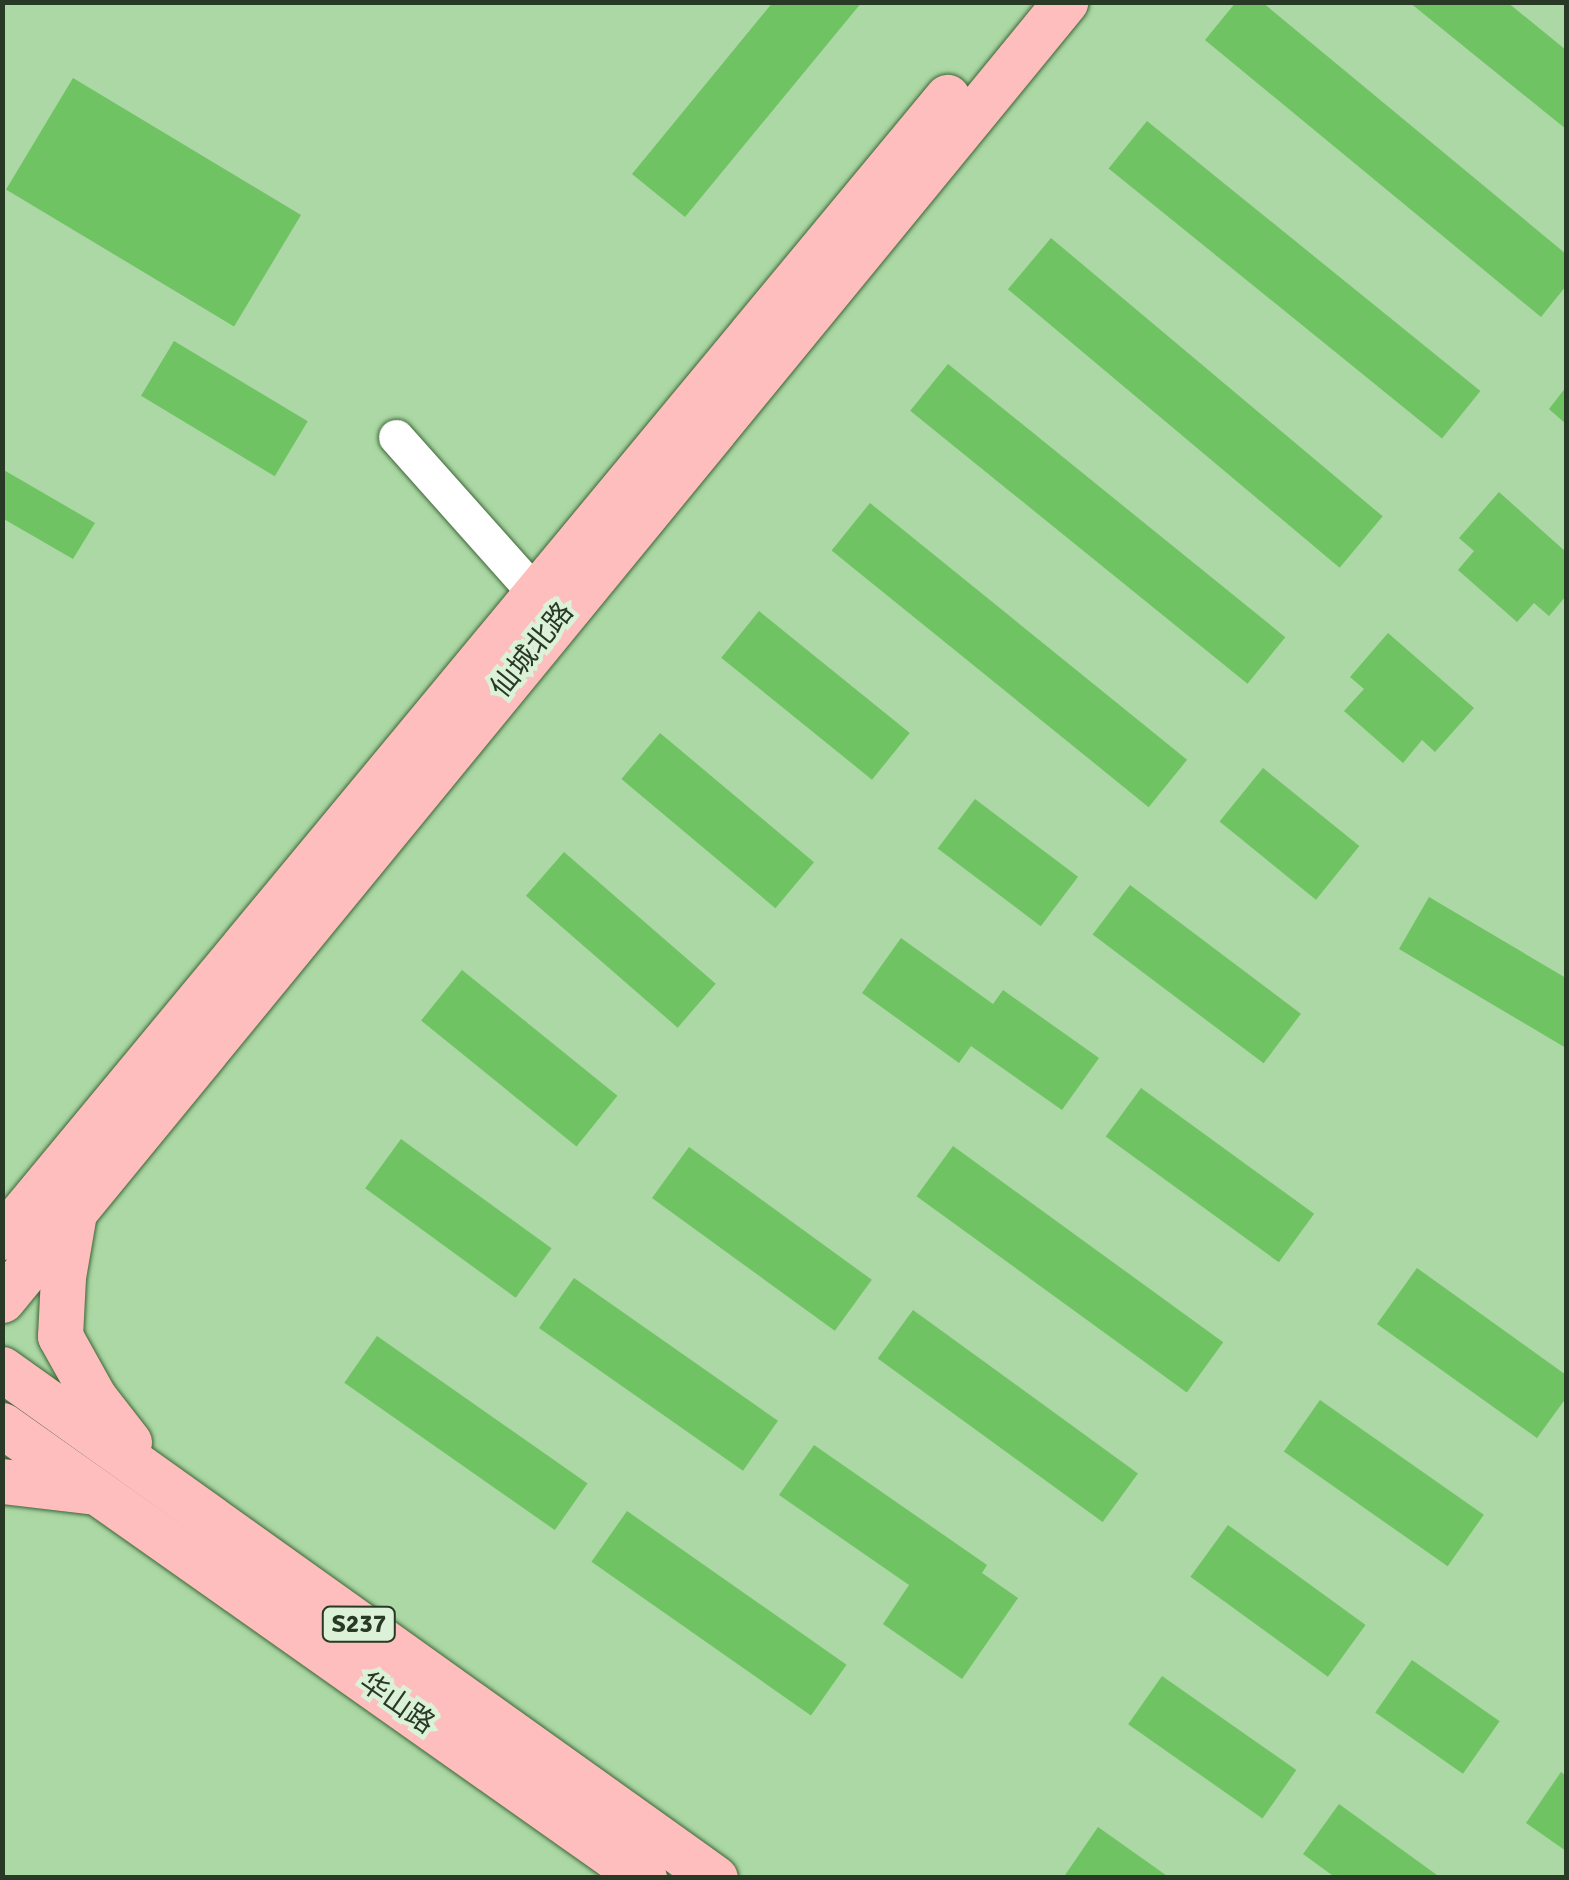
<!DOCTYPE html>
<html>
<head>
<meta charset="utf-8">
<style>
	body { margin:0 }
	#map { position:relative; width:1569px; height:1880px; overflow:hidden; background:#abd8a4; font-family:Signika,"Noto Sans SC",sans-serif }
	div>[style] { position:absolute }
	.building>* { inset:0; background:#6fc363; transform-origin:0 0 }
	.roads { filter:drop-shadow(0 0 2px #3c6537) drop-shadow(0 0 2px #3c6537) }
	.minor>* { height:35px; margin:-17.5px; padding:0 17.5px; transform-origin:17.5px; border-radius:17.5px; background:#fff }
	.major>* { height:45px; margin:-22.5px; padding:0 22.5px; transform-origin:22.5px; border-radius:22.5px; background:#febebd }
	span { translate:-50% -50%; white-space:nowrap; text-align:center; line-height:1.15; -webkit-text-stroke:9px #dbf2d8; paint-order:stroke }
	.shield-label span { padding:2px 8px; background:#dbf2d8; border:2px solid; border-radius:8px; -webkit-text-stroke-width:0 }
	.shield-label { font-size:25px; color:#283a25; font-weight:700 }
	.street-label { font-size:28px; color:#283a25 }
	.frame { position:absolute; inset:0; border:5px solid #283a25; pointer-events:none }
</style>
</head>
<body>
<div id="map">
	<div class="building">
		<i style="clip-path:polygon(773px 2px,862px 2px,685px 217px,632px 174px)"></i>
		<i style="clip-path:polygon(1236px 2px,1262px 2px,1566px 254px,1566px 286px,1541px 317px,1205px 40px)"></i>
		<i style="clip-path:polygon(1409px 2px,1507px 2px,1566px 50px,1566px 129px)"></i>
		<i style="left:73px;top:78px;width:266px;height:130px;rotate:31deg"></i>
		<i style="left:1147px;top:121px;width:429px;height:61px;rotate:39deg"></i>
		<i style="left:1051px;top:238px;width:433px;height:67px;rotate:40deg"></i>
		<i style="left:174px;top:341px;width:156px;height:64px;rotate:31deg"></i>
		<i style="left:948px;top:364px;width:434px;height:60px;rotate:39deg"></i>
		<i style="clip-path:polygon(1566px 387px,1566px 424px,1549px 409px)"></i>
		<i style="clip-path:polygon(2px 469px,95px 523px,73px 559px,2px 518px)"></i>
		<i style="clip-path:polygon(1499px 492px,1566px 552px,1566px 596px,1549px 616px,1534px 603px,1517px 622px,1458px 570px,1474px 551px,1459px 538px)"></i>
		<i style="left:870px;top:503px;width:408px;height:61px;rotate:39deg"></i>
		<i style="left:759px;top:611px;width:194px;height:60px;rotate:39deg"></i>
		<i style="clip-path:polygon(1388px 633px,1474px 708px,1435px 752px,1422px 740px,1403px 763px,1344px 711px,1364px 689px,1350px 677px)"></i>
		<i style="left:660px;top:733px;width:201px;height:60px;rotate:40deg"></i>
		<i style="left:1263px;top:768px;width:124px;height:69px;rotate:39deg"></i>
		<i style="left:975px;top:799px;width:129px;height:62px;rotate:37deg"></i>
		<i style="left:564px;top:852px;width:201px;height:58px;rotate:41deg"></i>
		<i style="left:1130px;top:885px;width:214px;height:62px;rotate:37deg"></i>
		<i style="clip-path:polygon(1429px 897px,1566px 978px,1566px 1048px,1399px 949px)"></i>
		<i style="clip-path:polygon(901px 938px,993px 1004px,1003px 990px,1099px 1058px,1062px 1110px,971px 1046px,959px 1063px,862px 993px)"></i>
		<i style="left:462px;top:970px;width:200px;height:65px;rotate:39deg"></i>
		<i style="left:1141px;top:1088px;width:214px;height:60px;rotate:36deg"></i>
		<i style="left:401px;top:1139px;width:186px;height:61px;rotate:36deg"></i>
		<i style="left:953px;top:1146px;width:334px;height:62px;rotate:36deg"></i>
		<i style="left:689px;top:1147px;width:226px;height:63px;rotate:36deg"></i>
		<i style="clip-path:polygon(1417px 1268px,1566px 1375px,1566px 1398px,1537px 1438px,1377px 1324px)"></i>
		<i style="left:574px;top:1278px;width:249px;height:61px;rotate:35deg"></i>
		<i style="left:913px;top:1310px;width:278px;height:60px;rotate:36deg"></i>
		<i style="left:377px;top:1336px;width:257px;height:57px;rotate:35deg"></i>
		<i style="left:1320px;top:1400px;width:200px;height:63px;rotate:35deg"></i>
		<i style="clip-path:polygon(814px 1445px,987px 1565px,982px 1573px,1018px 1598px,962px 1679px,883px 1624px,909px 1585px,779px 1495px)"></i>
		<i style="left:627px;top:1511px;width:268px;height:62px;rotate:35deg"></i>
		<i style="left:1228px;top:1525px;width:170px;height:64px;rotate:36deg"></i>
		<i style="left:1412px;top:1660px;width:107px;height:64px;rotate:35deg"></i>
		<i style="left:1162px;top:1676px;width:164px;height:59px;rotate:35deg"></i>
		<i style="clip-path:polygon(1561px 1772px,1566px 1776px,1566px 1851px,1526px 1823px)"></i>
		<i style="clip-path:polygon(1339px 1804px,1441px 1878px,1336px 1878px,1303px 1854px)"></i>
		<i style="clip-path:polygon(1098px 1827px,1170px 1878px,1063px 1878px)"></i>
	</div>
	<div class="roads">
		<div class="minor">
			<i style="left:396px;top:437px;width:210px;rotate:48.3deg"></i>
		</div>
		<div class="major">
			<i style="left:74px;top:1213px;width:65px;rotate:99.8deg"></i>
			<i style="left:63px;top:1277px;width:59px;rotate:92.9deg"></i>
			<i style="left:60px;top:1336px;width:70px;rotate:60.9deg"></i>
			<i style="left:94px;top:1397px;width:57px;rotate:52.1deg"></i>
			<i style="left:2px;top:1237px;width:1481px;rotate:-50.34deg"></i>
			<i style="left:2px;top:1300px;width:1678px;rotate:-50.68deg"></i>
			<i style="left:2px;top:1369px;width:876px;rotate:35.52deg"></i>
			<i style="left:2px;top:1425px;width:786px;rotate:35.21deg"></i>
			<i style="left:2px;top:1481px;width:94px;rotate:6.7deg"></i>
		</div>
	</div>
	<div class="shield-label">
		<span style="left:359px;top:1624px">S237</span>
	</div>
	<div class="street-label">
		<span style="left:532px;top:650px;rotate:-51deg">仙城北路</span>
		<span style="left:397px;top:1703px;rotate:35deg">华山路</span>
	</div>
	<div class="frame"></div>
</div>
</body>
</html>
